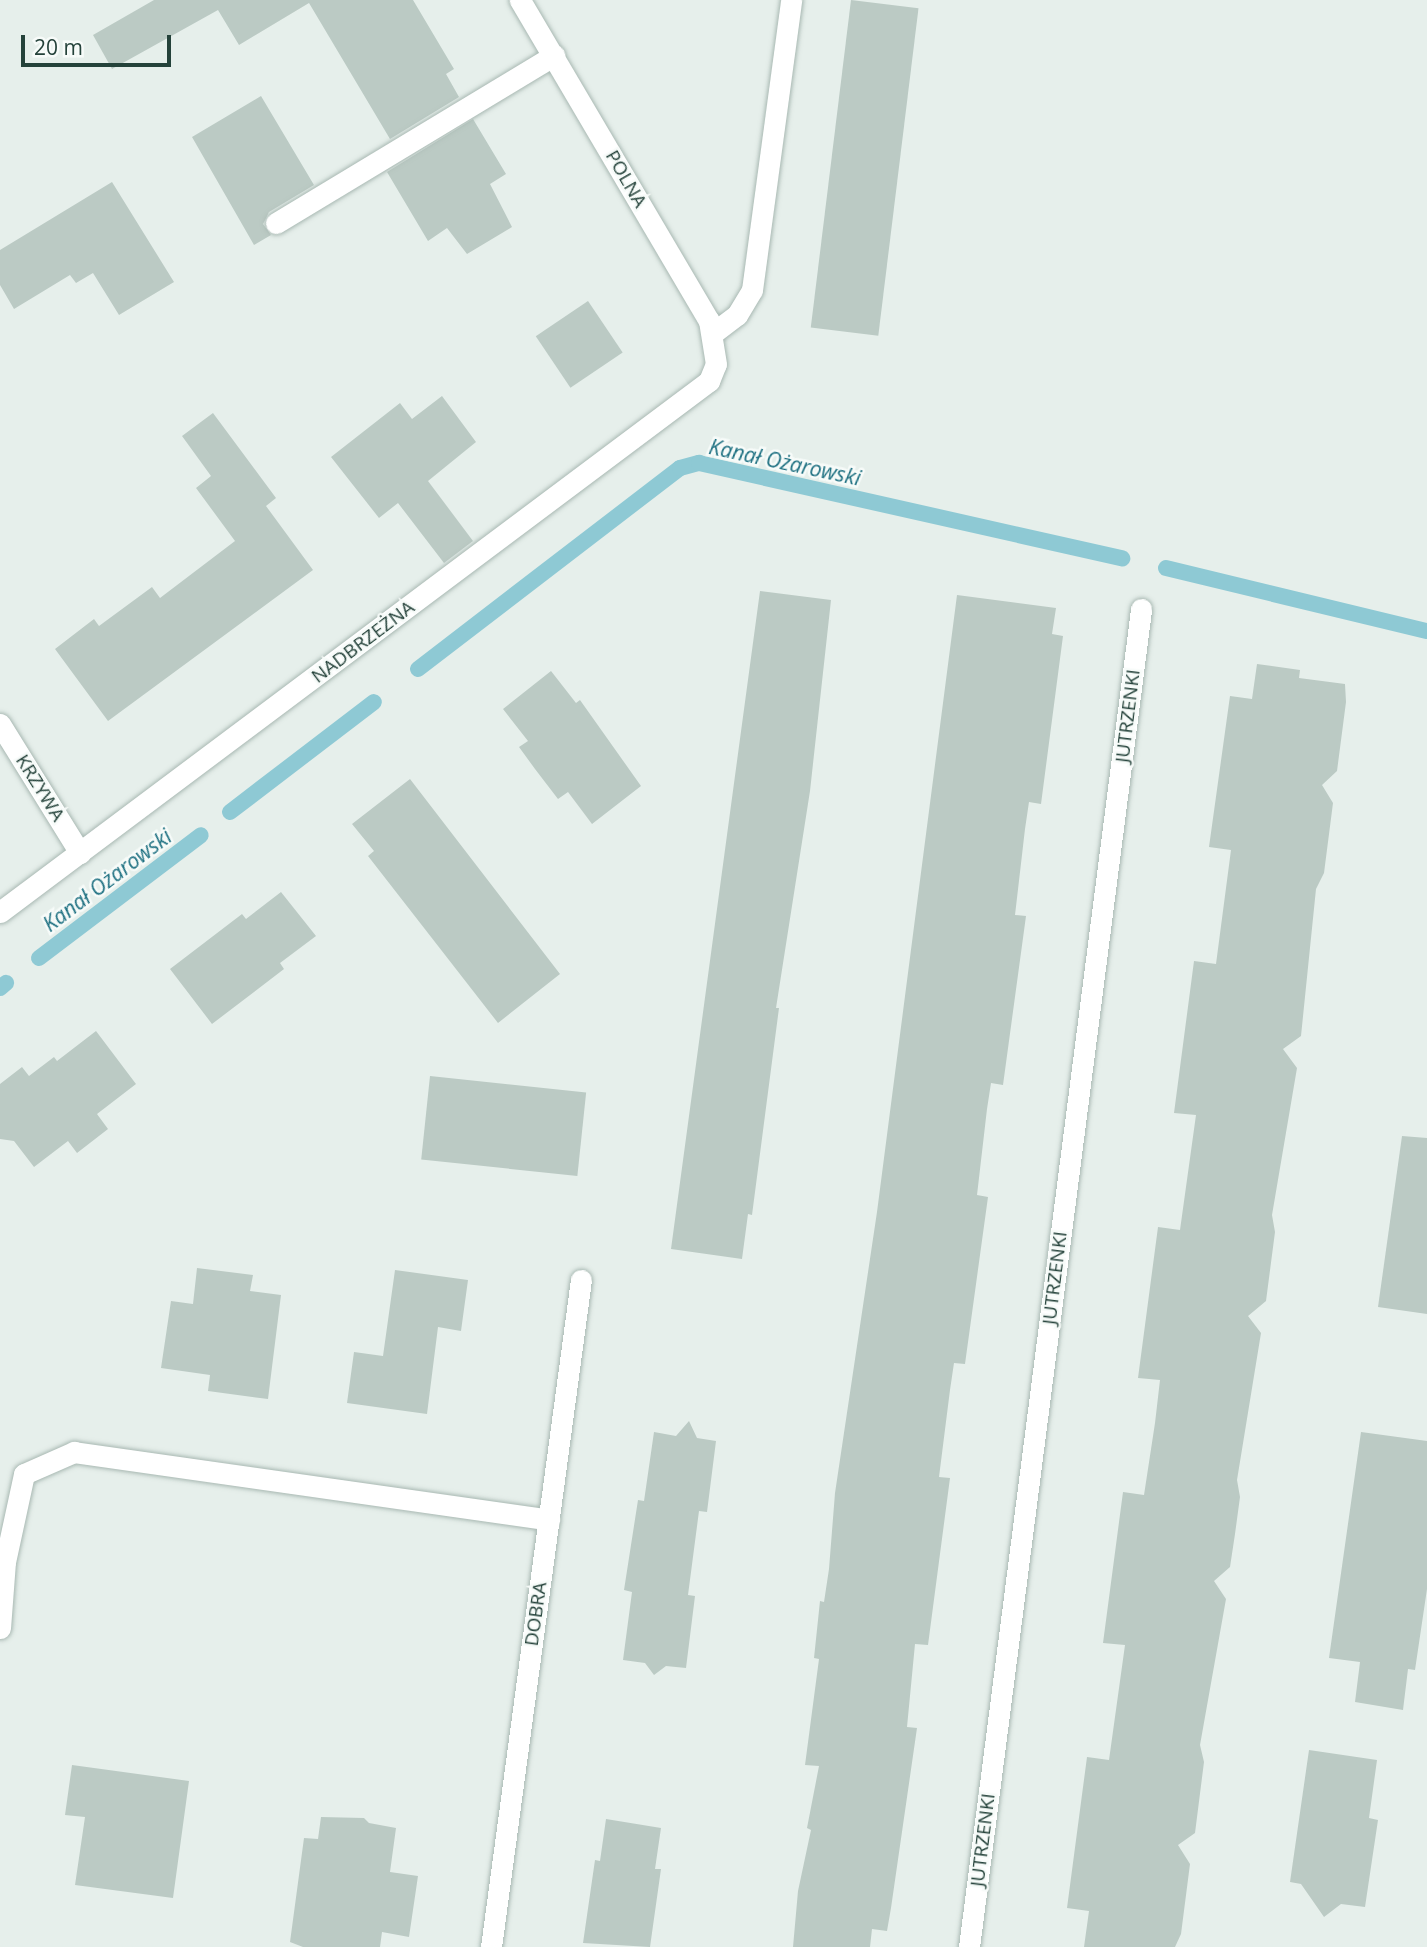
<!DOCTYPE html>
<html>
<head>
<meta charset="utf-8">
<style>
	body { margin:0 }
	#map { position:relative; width:1427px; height:1947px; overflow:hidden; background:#e6efeb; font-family:"Open Sans",sans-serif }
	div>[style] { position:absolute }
	.stream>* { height:16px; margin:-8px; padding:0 8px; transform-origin:8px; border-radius:8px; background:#8ec9d4 }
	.building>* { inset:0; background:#bbcac4; transform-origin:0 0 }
	.roads { filter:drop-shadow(0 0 2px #a8b8b2) drop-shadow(0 0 2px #a8b8b2) }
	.service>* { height:21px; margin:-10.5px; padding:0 10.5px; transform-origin:10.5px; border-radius:10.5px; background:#fff }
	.minor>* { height:21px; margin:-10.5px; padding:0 10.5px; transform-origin:10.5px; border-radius:10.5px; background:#fff }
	span { translate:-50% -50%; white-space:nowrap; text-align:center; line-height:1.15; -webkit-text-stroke:5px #f7fbf9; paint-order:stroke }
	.street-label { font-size:19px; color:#24423a }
	.water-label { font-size:21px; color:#1c6f80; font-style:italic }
	.scale { position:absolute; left:21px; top:35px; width:150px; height:32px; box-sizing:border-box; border:4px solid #24423a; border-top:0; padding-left:9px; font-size:21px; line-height:24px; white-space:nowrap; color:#24423a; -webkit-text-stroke:5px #f7fbf9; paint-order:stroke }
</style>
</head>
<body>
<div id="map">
	<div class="stream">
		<i style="left:1166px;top:568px;width:268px;rotate:13.6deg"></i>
		<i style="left:418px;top:669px;width:330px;rotate:-37.5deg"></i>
		<i style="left:680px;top:468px;width:20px;rotate:-15deg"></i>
		<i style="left:699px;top:463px;width:434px;rotate:12.7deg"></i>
		<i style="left:230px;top:812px;width:181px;rotate:-37.4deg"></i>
		<i style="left:39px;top:958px;width:203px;rotate:-37.2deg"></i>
		<i style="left:0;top:988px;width:8px;rotate:-40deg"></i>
	</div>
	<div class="building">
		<i style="clip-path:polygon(154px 0,413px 0,454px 69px,446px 74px,459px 97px,390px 139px,309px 3px,239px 45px,218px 10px,112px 69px,93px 35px)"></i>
		<i style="left:851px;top:0;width:68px;height:330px;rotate:7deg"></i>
		<i style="clip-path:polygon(261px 96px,314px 185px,269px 212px,263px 224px,271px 235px,254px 245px,192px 137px)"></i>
		<i style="clip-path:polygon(473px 119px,506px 174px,490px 184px,512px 227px,467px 254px,447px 228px,428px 241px,387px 172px)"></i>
		<i style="clip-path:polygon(112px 182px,174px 282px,119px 315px,93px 273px,76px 283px,70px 275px,14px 309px,0 285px,0 250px)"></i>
		<i style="left:588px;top:301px;width:62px;height:63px;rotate:56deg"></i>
		<i style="clip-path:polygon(442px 396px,476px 442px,428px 481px,473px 541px,444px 563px,398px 503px,379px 518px,331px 457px,400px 403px,412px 419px)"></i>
		<i style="clip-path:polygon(213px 413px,276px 498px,266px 506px,313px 570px,108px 721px,55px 649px,94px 619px,99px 626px,152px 587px,160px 598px,235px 541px,196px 488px,211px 476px,182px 436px)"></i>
		<i style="clip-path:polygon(760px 591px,831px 600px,810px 791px,776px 1008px,779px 1008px,752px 1215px,748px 1214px,742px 1259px,671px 1249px)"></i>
		<i style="clip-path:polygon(957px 595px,1056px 608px,1052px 634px,1063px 636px,1041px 804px,1029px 802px,1025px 829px,1015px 915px,1026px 916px,1003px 1085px,991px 1083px,987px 1109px,977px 1195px,988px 1197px,965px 1364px,954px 1363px,950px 1390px,939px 1477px,950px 1478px,928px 1645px,915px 1644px,907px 1727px,917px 1728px,891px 1908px,887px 1931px,872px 1929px,870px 1947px,793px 1947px,798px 1891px,811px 1830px,807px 1828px,819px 1766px,805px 1765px,819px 1659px,814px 1658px,820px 1601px,824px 1602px,829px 1569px,835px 1493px,877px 1212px)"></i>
		<i style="clip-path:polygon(1257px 664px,1300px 670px,1299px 678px,1345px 684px,1346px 702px,1337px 771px,1322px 785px,1333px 803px,1324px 873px,1316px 889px,1301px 1036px,1283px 1049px,1297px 1068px,1272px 1215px,1275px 1232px,1266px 1301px,1248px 1316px,1261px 1333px,1237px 1480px,1240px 1497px,1235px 1534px,1230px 1567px,1214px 1581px,1226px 1599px,1200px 1745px,1204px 1762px,1195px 1833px,1178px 1845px,1190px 1864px,1181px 1934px,1175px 1947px,1084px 1947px,1089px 1911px,1067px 1908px,1087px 1757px,1109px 1760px,1125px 1645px,1103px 1643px,1123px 1492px,1144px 1495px,1155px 1423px,1160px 1380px,1138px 1378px,1158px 1227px,1180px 1230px,1196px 1115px,1174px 1113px,1194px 961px,1216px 964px,1231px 850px,1209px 847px,1230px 696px,1252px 699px)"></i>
		<i style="clip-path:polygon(551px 671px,576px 703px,580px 700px,641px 786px,592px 824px,568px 792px,558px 799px,535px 769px,519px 747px,528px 741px,503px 709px)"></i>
		<i style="clip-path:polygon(410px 779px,560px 974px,498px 1023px,368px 856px,374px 851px,352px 824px)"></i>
		<i style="clip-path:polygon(281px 892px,316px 936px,280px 963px,284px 969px,212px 1024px,170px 969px,242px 914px,246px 919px)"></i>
		<i style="clip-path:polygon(96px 1031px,136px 1084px,97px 1114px,108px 1129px,77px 1153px,68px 1141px,34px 1167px,14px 1141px,0 1139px,0 1084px,22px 1067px,29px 1076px,54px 1057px,57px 1061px)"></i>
		<i style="left:430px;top:1076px;width:157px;height:84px;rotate:6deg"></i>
		<i style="clip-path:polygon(1402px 1136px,1427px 1138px,1427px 1314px,1378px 1307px)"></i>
		<i style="clip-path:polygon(197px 1268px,253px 1275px,250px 1291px,281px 1295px,268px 1399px,208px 1391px,210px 1375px,161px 1368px,171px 1301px,193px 1304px)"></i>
		<i style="clip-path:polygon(395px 1270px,468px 1280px,461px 1331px,438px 1327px,427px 1414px,347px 1403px,354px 1352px,383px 1356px)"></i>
		<i style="clip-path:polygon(689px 1421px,697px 1438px,716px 1441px,707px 1512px,699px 1511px,688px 1595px,695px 1596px,686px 1668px,666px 1666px,654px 1675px,645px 1663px,623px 1660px,632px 1592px,624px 1590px,638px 1500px,644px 1501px,654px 1432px,676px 1436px)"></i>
		<i style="clip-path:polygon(1361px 1432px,1427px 1441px,1427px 1589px,1415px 1670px,1408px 1669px,1403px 1710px,1355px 1702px,1360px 1662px,1329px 1658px)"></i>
		<i style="clip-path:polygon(1309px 1750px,1377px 1760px,1369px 1818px,1378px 1820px,1365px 1907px,1341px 1904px,1324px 1917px,1301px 1884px,1290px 1882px)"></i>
		<i style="clip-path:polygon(72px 1765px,189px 1781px,173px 1898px,75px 1885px,85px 1817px,65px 1815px)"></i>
		<i style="clip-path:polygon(321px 1817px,364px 1818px,369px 1823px,396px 1828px,390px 1872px,418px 1876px,409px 1937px,382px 1932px,380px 1947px,303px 1947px,290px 1942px,304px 1838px,318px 1839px)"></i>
		<i style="clip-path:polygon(606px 1819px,661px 1828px,655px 1869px,661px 1869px,650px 1947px,583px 1943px,595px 1860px,600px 1861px)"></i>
	</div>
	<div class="roads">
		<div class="service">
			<i style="left:276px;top:223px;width:325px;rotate:-31.1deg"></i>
			<i style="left:0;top:1628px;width:66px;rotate:-85.7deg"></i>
			<i style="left:5px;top:1562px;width:90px;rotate:-77.8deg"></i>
			<i style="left:24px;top:1474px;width:55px;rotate:-23.7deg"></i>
			<i style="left:74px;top:1452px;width:480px;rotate:8.1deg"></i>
		</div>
		<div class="minor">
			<i style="left:713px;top:333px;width:30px;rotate:-37deg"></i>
			<i style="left:737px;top:315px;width:29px;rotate:-59deg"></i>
			<i style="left:752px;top:290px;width:293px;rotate:-82.3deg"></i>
			<i style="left:0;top:724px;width:152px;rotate:58.2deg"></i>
			<i style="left:0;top:912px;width:886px;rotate:-36.83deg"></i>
			<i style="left:709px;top:381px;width:18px;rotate:-68deg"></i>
			<i style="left:716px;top:364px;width:44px;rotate:-99.2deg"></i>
			<i style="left:709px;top:321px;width:373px;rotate:-120.5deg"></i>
			<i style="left:491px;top:1947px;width:673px;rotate:-82.32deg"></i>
			<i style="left:969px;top:1947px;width:1349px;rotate:-82.67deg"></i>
		</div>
	</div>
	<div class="street-label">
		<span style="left:626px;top:179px;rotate:60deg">POLNA</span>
		<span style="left:363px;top:642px;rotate:-37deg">NADBRZEŻNA</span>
		<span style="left:1128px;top:716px;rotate:-83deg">JUTRZENKI</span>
		<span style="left:40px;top:788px;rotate:58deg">KRZYWA</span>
		<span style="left:1055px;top:1278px;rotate:-83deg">JUTRZENKI</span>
		<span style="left:536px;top:1614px;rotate:-82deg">DOBRA</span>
		<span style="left:983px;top:1840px;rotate:-83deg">JUTRZENKI</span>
	</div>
	<div class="water-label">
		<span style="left:785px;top:462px;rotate:12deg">Kanał Ożarowski</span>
		<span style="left:107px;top:880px;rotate:-37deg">Kanał Ożarowski</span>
	</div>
	<div class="scale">20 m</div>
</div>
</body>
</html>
